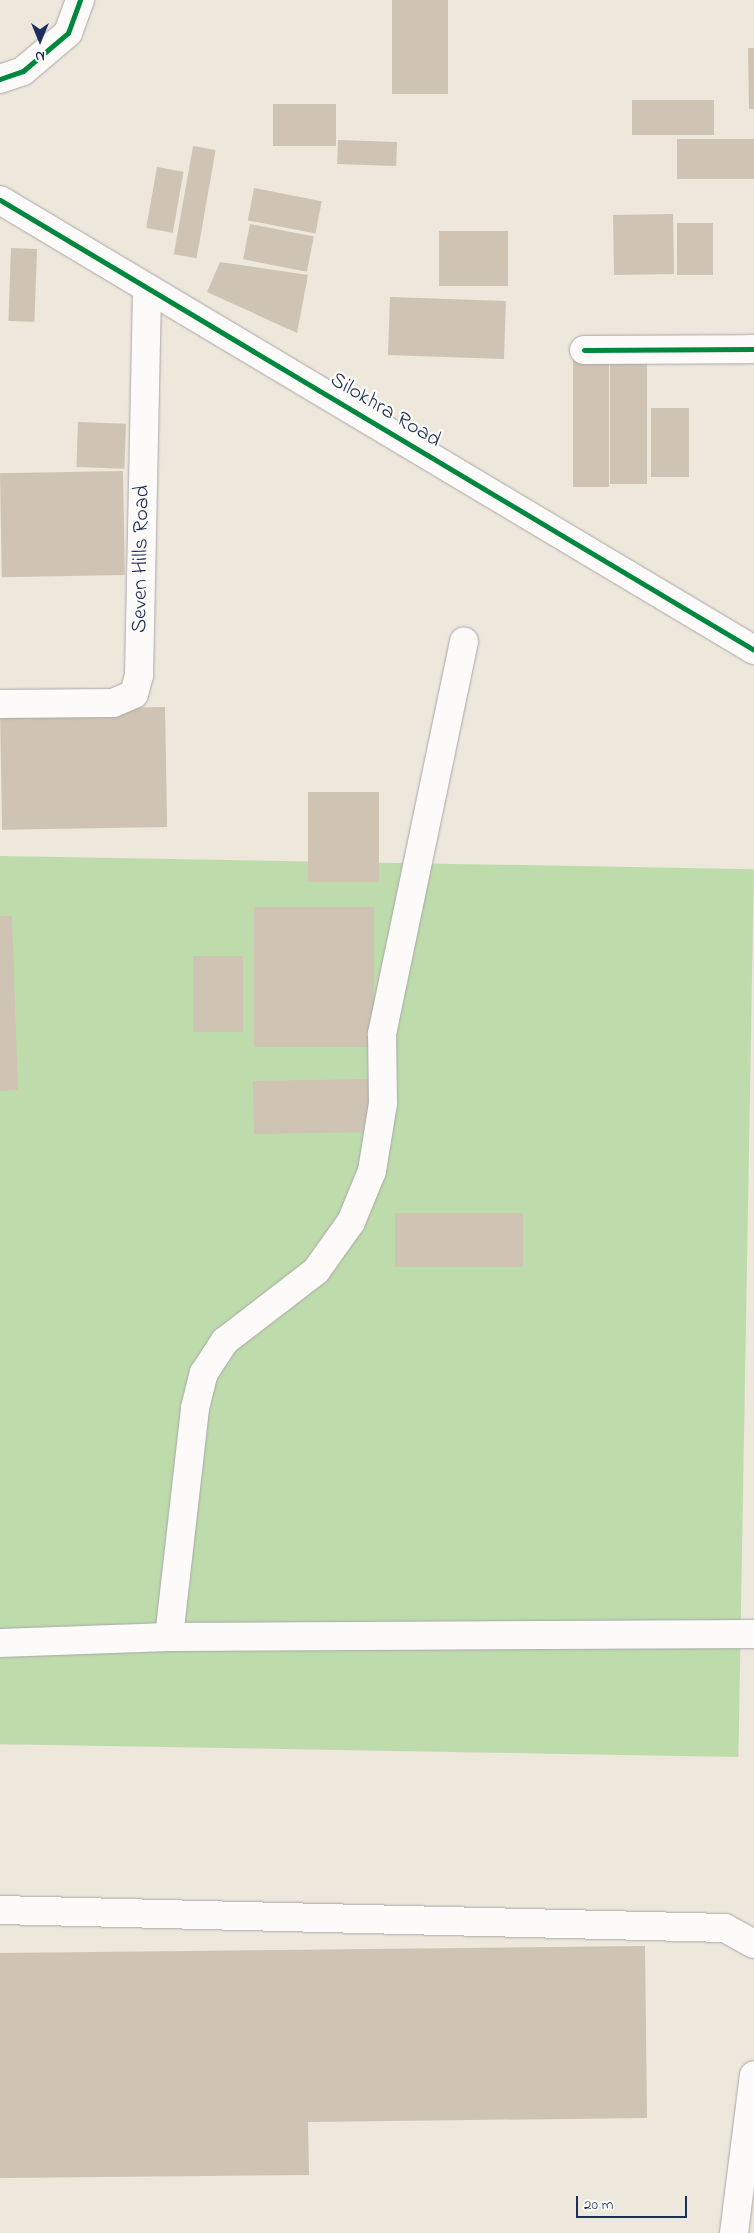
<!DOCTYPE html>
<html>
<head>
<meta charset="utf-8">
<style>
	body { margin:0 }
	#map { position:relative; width:754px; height:2233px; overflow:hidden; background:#ede7dc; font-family:"Indie Flower",sans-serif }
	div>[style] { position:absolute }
	.green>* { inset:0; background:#bedbac; transform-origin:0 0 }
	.building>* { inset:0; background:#cfc3b3; transform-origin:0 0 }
	.roads { filter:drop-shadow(0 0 1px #a9a8a8) drop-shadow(0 0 1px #a9a8a8) }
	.minor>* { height:28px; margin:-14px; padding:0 14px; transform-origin:14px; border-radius:14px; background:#fcfbfa }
	.cycleway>* { height:5px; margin:-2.5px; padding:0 2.5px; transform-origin:2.5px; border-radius:2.5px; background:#00873e }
	span { translate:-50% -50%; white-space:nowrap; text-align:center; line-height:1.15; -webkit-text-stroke:4.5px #fdfcf7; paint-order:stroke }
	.street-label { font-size:22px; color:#1b2f5e }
	.north { position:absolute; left:15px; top:15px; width:50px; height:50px; -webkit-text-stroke:4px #fdfcf7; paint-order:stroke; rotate:180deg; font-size:14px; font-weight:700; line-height:20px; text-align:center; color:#1b2f5e }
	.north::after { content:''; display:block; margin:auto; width:18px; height:22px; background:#1b2f5e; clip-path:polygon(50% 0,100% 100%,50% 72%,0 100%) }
	.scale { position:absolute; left:576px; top:2196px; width:111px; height:22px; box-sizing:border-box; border:2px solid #1b2f5e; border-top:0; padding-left:6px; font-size:15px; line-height:18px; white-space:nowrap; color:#1b2f5e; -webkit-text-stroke:4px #fdfcf7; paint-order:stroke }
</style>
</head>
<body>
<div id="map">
	<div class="green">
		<i style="left:0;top:856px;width:754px;height:888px;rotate:1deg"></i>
	</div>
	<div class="building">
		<i style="left:392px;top:0;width:56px;height:94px"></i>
		<i style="clip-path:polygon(748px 48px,754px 48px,754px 109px,749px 109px)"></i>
		<i style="left:632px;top:100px;width:82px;height:35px"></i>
		<i style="left:273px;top:104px;width:63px;height:42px"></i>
		<i style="left:754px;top:139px;width:40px;height:77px;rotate:90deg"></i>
		<i style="left:338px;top:140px;width:59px;height:24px;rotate:2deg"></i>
		<i style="left:193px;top:146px;width:23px;height:110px;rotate:10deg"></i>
		<i style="left:157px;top:167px;width:27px;height:62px;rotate:10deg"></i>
		<i style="left:254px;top:188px;width:69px;height:33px;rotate:11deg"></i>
		<i style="left:673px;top:214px;width:60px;height:60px;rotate:89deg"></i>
		<i style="left:677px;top:223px;width:36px;height:52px"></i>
		<i style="left:250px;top:224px;width:65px;height:36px;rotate:11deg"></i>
		<i style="left:439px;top:231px;width:69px;height:55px"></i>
		<i style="left:11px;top:248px;width:26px;height:73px;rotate:2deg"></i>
		<i style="clip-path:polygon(220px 262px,308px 275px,297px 333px,207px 292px)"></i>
		<i style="left:390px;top:297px;width:116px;height:58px;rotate:2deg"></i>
		<i style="left:573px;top:352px;width:36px;height:135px"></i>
		<i style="left:610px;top:358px;width:37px;height:126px"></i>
		<i style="left:651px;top:408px;width:38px;height:69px"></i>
		<i style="left:78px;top:422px;width:48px;height:45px;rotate:2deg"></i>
		<i style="left:123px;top:471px;width:104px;height:123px;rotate:89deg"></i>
		<i style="left:165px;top:707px;width:120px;height:165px;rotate:89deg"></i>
		<i style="left:308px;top:792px;width:71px;height:90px"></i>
		<i style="left:254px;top:907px;width:120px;height:140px"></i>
		<i style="clip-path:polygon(0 916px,12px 916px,18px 1090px,0 1091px)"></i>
		<i style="left:193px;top:956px;width:50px;height:76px"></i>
		<i style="left:368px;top:1079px;width:53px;height:115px;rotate:89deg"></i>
		<i style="left:523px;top:1213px;width:54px;height:128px;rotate:90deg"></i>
		<i style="clip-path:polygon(645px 1946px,647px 2118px,308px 2122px,309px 2175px,0 2178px,0 1953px)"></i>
	</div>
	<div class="roads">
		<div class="minor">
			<i style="left:0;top:79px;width:24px;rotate:-19deg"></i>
			<i style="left:23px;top:71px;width:59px;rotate:-40.2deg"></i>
			<i style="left:68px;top:33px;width:35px;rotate:-70deg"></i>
			<i style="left:0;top:200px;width:878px;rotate:30.83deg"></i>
			<i style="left:584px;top:350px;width:170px;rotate:-0.3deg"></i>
			<i style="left:0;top:704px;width:113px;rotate:-0.5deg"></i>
			<i style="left:113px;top:703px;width:23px;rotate:-23deg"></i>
			<i style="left:134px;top:694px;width:20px;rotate:-75deg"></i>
			<i style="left:139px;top:675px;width:387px;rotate:-88.8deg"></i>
			<i style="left:169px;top:1637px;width:230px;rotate:-83.5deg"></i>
			<i style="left:195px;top:1408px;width:36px;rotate:-76deg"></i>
			<i style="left:204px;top:1373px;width:38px;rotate:-57deg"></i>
			<i style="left:225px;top:1341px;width:115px;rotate:-37.6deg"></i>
			<i style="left:316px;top:1271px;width:60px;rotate:-54.5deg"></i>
			<i style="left:351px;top:1222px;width:55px;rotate:-67.6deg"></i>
			<i style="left:372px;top:1171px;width:69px;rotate:-80.8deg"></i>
			<i style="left:383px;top:1103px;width:69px;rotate:-90.8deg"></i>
			<i style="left:382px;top:1034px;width:401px;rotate:-78.2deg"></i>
			<i style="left:0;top:1643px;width:169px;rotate:-2deg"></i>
			<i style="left:169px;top:1637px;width:585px;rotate:-0.29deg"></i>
			<i style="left:0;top:1910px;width:725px;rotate:1.42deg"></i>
			<i style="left:725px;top:1928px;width:33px;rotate:29deg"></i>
			<i style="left:734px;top:2233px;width:159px;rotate:-82.8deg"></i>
		</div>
	</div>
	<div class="cycleway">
		<i style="left:0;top:79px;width:24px;rotate:-19deg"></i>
		<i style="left:23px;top:71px;width:59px;rotate:-40.2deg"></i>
		<i style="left:68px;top:33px;width:35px;rotate:-70deg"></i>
		<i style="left:0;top:200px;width:878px;rotate:30.83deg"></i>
		<i style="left:584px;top:350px;width:170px;rotate:-0.3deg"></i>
	</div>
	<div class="street-label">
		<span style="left:385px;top:411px;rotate:31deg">Silokhra Road</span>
		<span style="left:142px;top:559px;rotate:-89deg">Seven Hills Road</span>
	</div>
	<div class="north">N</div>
	<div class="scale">20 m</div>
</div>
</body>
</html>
